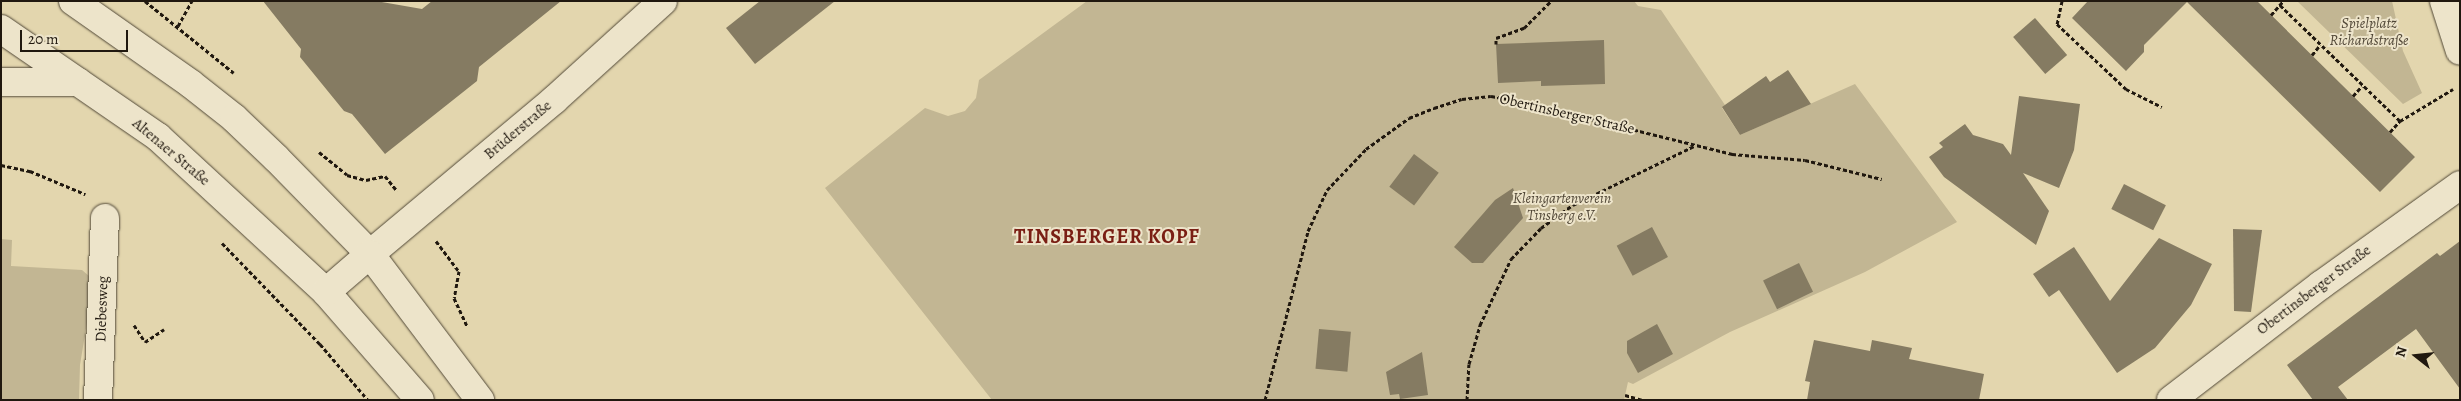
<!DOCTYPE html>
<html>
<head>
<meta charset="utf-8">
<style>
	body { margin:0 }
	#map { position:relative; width:2461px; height:401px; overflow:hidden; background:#e3d6ae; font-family:Alegreya,serif }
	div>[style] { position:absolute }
	.green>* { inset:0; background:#c2b693 }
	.building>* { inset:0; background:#857b62; transform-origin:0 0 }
	.path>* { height:3px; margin-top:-1.5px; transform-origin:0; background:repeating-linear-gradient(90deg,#20180f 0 4px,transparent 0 6.5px) }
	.roads { filter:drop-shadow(0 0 1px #514837) drop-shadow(0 0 1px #514837) }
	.minor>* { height:28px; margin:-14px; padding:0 14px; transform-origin:14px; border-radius:14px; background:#ede4ca }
	.secondary>* { height:28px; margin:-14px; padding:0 14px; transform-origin:14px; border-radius:14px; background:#ede4ca }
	span { translate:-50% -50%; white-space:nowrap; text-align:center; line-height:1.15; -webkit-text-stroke:4px #ede4ca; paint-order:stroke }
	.park-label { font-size:15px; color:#514737; font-style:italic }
	.street-label { font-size:15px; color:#20180f }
	.district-label { font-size:20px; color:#7a1f14; font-weight:700; letter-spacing:1px }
	.frame { position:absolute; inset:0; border:2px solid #20180f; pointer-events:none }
	.north { position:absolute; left:2391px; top:331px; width:50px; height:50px; -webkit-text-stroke:4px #ede4ca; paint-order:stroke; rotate:286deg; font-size:14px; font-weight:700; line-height:20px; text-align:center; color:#20180f }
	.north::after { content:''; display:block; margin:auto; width:18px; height:22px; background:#20180f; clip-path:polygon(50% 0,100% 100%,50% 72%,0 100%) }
	.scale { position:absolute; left:20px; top:30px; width:108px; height:22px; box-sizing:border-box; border:2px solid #20180f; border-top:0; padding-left:6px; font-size:15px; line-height:18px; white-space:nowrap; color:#20180f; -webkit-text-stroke:4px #ede4ca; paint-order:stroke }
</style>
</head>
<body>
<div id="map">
	<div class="green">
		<i style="clip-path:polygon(1087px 1px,1634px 1px,1638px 6px,1661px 10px,1725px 105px,1722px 108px,1740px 135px,1855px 84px,1957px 222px,1865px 272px,1730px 332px,1633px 384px,1628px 382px,1624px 400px,992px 400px,825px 188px,925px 108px,948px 116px,965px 111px,976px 98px,979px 80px)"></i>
		<i style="clip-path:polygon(2297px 1px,2392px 1px,2403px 51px,2422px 93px,2403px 104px)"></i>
		<i style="clip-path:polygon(1px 239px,12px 240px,11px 266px,82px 270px,89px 276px,89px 310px,80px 365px,79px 400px,1px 400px)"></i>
	</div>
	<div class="building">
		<i style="clip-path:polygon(263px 1px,376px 1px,422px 9px,432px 1px,561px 1px,479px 67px,477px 81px,385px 154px,352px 114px,344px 111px,300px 57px,301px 49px)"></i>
		<i style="clip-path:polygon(760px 1px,835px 1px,755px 64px,726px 28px)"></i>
		<i style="clip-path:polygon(2088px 1px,2257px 1px,2415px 157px,2380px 192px,2187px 2px,2144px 45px,2144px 52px,2126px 71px,2072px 18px)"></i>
		<i style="left:2035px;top:18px;width:49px;height:29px;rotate:49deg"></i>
		<i style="clip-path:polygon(1604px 40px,1605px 84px,1541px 86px,1541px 81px,1498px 83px,1496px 44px)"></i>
		<i style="clip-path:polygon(1788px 70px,1811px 104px,1740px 135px,1722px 107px,1766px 76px,1770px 82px)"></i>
		<i style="clip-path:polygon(2019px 96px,2080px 104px,2074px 150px,2059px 188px,2023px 173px,2049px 211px,2036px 245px,1944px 177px,1929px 157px,1943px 147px,1939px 143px,1965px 124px,1973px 135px,2003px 144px,2011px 155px)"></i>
		<i style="left:1414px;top:154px;width:31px;height:41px;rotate:37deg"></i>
		<i style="left:2124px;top:184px;width:47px;height:28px;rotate:27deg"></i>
		<i style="clip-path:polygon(1513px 188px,1523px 218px,1483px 263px,1472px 263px,1454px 247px,1495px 200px)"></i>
		<i style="left:1652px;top:227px;width:34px;height:40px;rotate:62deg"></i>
		<i style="clip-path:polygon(2233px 229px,2262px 230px,2251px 312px,2234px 311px)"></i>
		<i style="clip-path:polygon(2159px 238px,2212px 264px,2191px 305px,2155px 348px,2117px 373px,2059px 290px,2049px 297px,2033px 274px,2074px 247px,2110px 301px)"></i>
		<i style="clip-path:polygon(2460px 241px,2460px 389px,2416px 329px,2338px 387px,2348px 400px,2313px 400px,2287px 365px,2437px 253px,2440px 256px)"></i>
		<i style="left:1799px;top:263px;width:32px;height:40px;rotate:64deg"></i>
		<i style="clip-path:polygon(1657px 324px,1673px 354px,1638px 373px,1627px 353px,1627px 341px)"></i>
		<i style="left:1319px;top:329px;width:32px;height:40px;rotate:5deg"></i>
		<i style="clip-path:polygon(1814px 340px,1870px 351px,1872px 340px,1912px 348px,1909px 359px,1984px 374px,1979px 400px,1807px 400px,1810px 382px,1805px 381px)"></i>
		<i style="clip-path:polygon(1422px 352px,1428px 395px,1400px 399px,1399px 394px,1390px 395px,1386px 372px)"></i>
	</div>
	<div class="path">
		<i style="left:145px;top:1px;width:114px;rotate:39deg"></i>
		<i style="left:2062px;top:1px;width:24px;rotate:102deg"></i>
		<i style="left:2057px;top:24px;width:95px;rotate:43.3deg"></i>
		<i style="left:2126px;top:89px;width:40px;rotate:26.6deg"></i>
		<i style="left:2280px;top:5px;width:167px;rotate:44deg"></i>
		<i style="left:2271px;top:15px;width:18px;rotate:-49deg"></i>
		<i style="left:178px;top:26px;width:29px;rotate:-61deg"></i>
		<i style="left:1496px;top:44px;width:6px;rotate:-90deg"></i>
		<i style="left:1496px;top:38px;width:30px;rotate:-20deg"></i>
		<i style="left:1524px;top:28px;width:38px;rotate:-45deg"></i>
		<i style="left:2312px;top:55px;width:13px;rotate:-51deg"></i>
		<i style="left:2353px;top:96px;width:13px;rotate:-48deg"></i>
		<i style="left:2390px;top:132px;width:15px;rotate:-48deg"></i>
		<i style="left:2400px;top:121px;width:62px;rotate:-31.1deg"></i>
		<i style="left:319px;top:152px;width:36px;rotate:39deg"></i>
		<i style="left:347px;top:175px;width:20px;rotate:15deg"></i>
		<i style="left:366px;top:180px;width:19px;rotate:-12deg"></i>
		<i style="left:385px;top:176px;width:19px;rotate:51deg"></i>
		<i style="left:1px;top:165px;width:30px;rotate:12deg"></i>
		<i style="left:30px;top:171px;width:60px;rotate:22.7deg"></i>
		<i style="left:436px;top:241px;width:38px;rotate:53deg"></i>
		<i style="left:459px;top:271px;width:27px;rotate:100deg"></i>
		<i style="left:454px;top:298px;width:31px;rotate:65deg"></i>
		<i style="left:222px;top:243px;width:141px;rotate:45.9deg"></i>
		<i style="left:320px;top:344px;width:74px;rotate:49.4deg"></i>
		<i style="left:134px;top:325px;width:20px;rotate:57deg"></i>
		<i style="left:145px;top:342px;width:23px;rotate:-34deg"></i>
		<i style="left:1625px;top:395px;width:19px;rotate:16deg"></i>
		<i style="left:1265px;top:400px;width:174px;rotate:-75.7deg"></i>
		<i style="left:1308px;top:231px;width:45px;rotate:-65.1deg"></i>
		<i style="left:1327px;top:190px;width:57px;rotate:-46.4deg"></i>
		<i style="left:1366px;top:149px;width:53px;rotate:-35.8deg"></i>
		<i style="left:1409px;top:118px;width:27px;rotate:-22deg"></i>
		<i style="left:1434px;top:108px;width:29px;rotate:-18deg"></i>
		<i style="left:1462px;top:99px;width:29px;rotate:-6deg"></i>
		<i style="left:1491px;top:96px;width:23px;rotate:10deg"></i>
		<i style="left:1514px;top:100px;width:225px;rotate:13.9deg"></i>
		<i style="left:1732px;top:154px;width:73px;rotate:4.7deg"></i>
		<i style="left:1805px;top:160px;width:79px;rotate:13.9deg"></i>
		<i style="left:1467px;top:400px;width:36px;rotate:-87deg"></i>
		<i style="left:1469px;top:364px;width:41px;rotate:-74.2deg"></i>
		<i style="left:1480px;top:325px;width:73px;rotate:-64.8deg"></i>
		<i style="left:1511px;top:259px;width:43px;rotate:-45.9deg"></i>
		<i style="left:1541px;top:228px;width:39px;rotate:-36deg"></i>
		<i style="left:1573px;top:205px;width:135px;rotate:-26deg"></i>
	</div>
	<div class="roads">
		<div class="minor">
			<i style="left:2444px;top:1px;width:52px;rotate:72.3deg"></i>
			<i style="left:370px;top:254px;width:240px;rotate:-39.9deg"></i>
			<i style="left:554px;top:100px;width:147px;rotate:-42.2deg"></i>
			<i style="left:98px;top:400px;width:182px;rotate:-87.8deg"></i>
			<i style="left:2171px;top:400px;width:189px;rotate:-37.5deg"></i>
			<i style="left:2321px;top:285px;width:171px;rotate:-35.7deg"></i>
		</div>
		<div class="secondary">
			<i style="left:73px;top:1px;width:144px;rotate:35.1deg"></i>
			<i style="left:191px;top:84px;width:55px;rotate:38.3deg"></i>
			<i style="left:234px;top:118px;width:58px;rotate:43.6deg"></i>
			<i style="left:276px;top:158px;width:134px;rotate:45.6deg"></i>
			<i style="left:370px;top:254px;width:183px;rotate:53deg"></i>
			<i style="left:1px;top:29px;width:191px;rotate:34.5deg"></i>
			<i style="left:158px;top:137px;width:229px;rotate:42.7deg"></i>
			<i style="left:326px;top:292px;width:143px;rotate:49deg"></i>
			<i style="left:1px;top:82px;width:77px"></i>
			<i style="left:326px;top:292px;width:58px;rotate:-40.8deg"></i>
		</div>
	</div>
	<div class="park-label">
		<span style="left:2369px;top:32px">Spielplatz<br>Richardstraße</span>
		<span style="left:1562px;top:207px">Kleingartenverein<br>Tinsberg e.V.</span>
	</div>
	<div class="street-label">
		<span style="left:1567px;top:114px;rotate:13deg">Obertinsberger Straße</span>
		<span style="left:518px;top:130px;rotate:-40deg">Brüderstraße</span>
		<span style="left:171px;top:152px;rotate:40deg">Altenaer Straße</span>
		<span style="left:2314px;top:290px;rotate:-37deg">Obertinsberger Straße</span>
		<span style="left:102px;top:309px;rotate:-88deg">Diebesweg</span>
	</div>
	<div class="district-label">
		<span style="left:1107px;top:236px">TINSBERGER KOPF</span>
	</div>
	<div class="frame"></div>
	<div class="north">N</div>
	<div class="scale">20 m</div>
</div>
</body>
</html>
